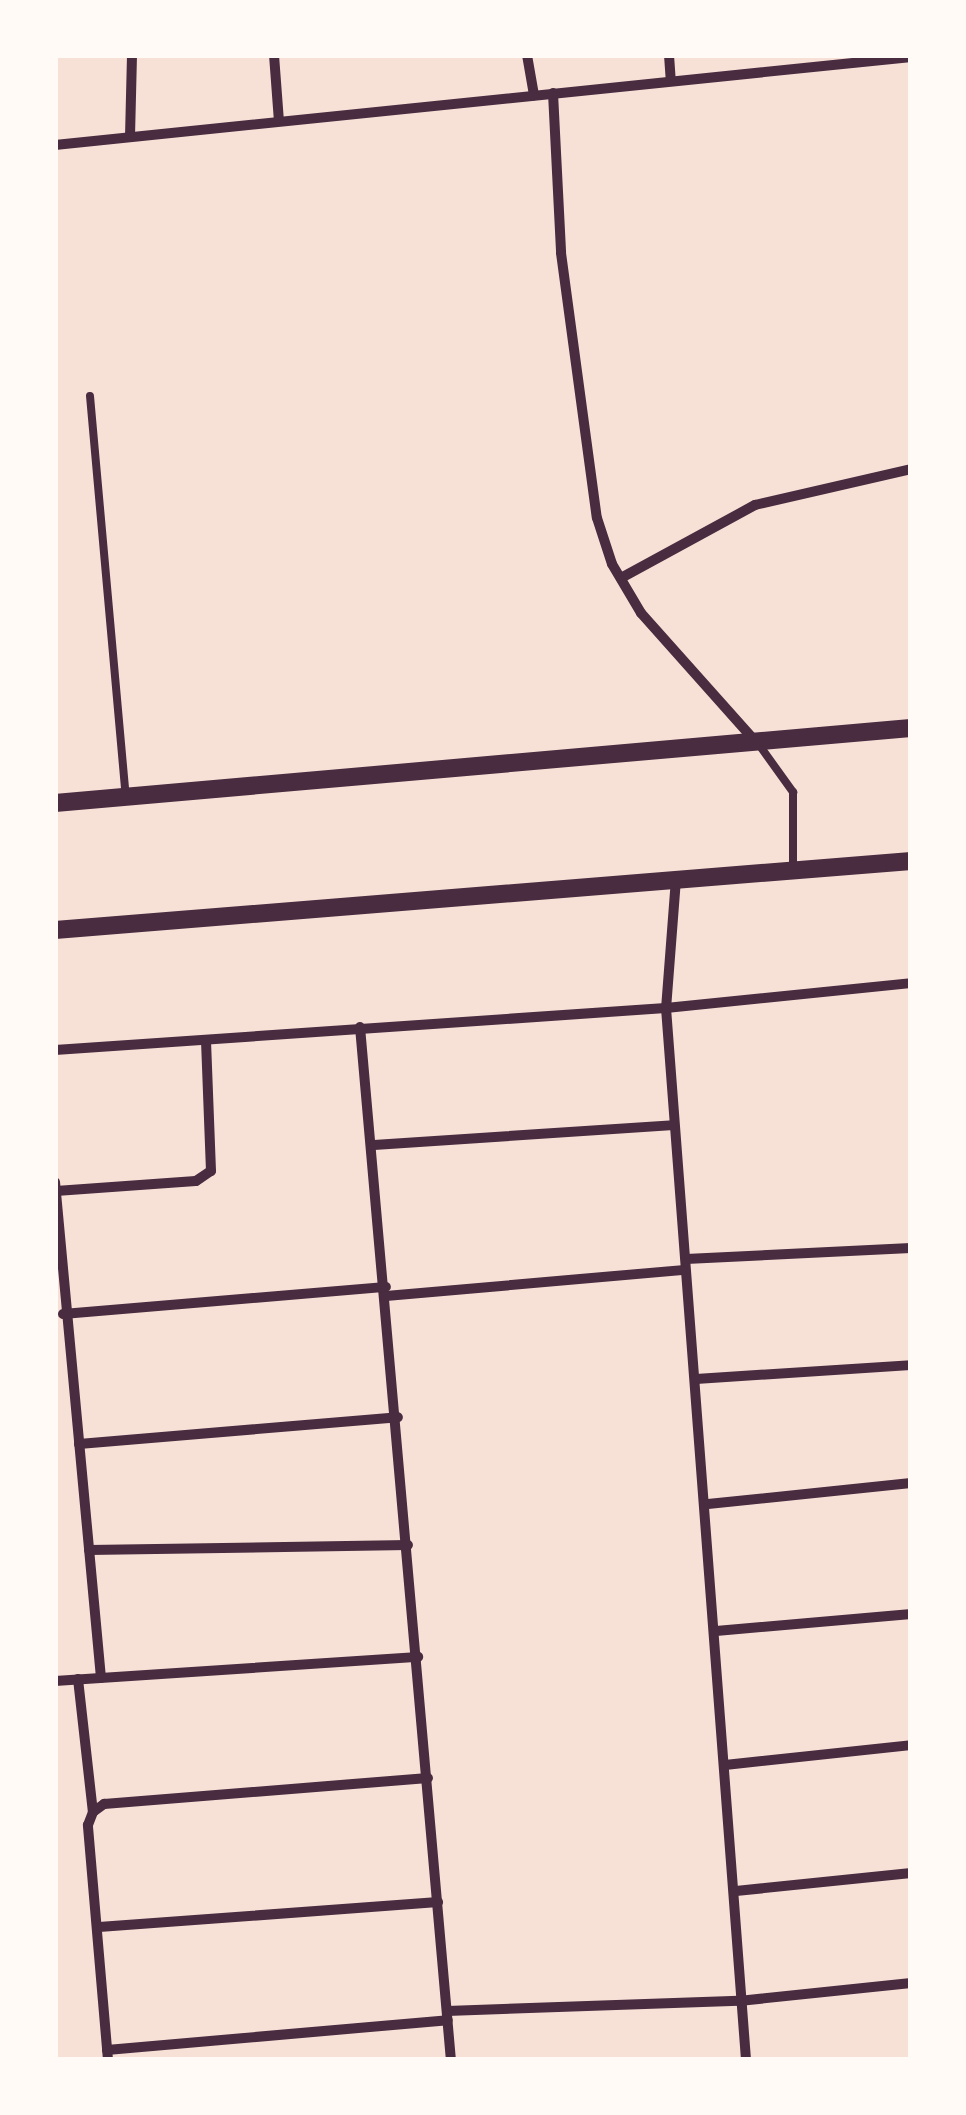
<!DOCTYPE html>
<html>
<head>
<meta charset="utf-8">
<style>
	body { margin:0 }
	#map { position:relative; width:966px; height:2115px; overflow:hidden; background:#f7e1d7; font-family:Inter,sans-serif }
	div>[style] { position:absolute }
	.service>* { height:8px; margin:-4px; padding:0 4px; transform-origin:4px; border-radius:4px; background:#4a2c40 }
	.minor>* { height:10px; margin:-5px; padding:0 5px; transform-origin:5px; border-radius:5px; background:#4a2c40 }
	.tertiary>* { height:18px; margin:-9px; padding:0 9px; transform-origin:9px; border-radius:9px; background:#4a2c40 }
	span { translate:-50% -50%; white-space:nowrap; text-align:center; line-height:1.15; -webkit-text-stroke:10px #fffaf5; paint-order:stroke }
	.frame { position:absolute; inset:0; border:58px solid #fffaf5; pointer-events:none }
</style>
</head>
<body>
<div id="map">
	<div class="service">
		<i style="left:90px;top:396px;width:403px;rotate:84.9deg"></i>
		<i style="left:757px;top:742px;width:62px;rotate:54.2deg"></i>
		<i style="left:793px;top:792px;width:78px;rotate:90deg"></i>
	</div>
	<div class="minor">
		<i style="left:274px;top:55px;width:66px;rotate:85.7deg"></i>
		<i style="left:527px;top:55px;width:41px;rotate:80.1deg"></i>
		<i style="left:669px;top:55px;width:26px;rotate:86deg"></i>
		<i style="left:553px;top:93px;width:160px;rotate:87.1deg"></i>
		<i style="left:561px;top:253px;width:267px;rotate:82.3deg"></i>
		<i style="left:597px;top:518px;width:48px;rotate:71.9deg"></i>
		<i style="left:612px;top:564px;width:57px;rotate:59.4deg"></i>
		<i style="left:641px;top:613px;width:173px;rotate:48.3deg"></i>
		<i style="left:130px;top:137px;width:82px;rotate:-88.6deg"></i>
		<i style="left:55px;top:145px;width:861px;rotate:-5.87deg"></i>
		<i style="left:621px;top:578px;width:153px;rotate:-28.6deg"></i>
		<i style="left:755px;top:505px;width:160px;rotate:-13deg"></i>
		<i style="left:676px;top:879px;width:129px;rotate:94.4deg"></i>
		<i style="left:666px;top:1008px;width:1055px;rotate:85.65deg"></i>
		<i style="left:360px;top:1027px;width:1037px;rotate:84.97deg"></i>
		<i style="left:55px;top:1050px;width:612px;rotate:-3.93deg"></i>
		<i style="left:666px;top:1008px;width:246px;rotate:-5.8deg"></i>
		<i style="left:374px;top:1145px;width:300px;rotate:-3.8deg"></i>
		<i style="left:55px;top:1182px;width:498px;rotate:84.7deg"></i>
		<i style="left:56px;top:1191px;width:140px;rotate:-4.1deg"></i>
		<i style="left:196px;top:1181px;width:18px;rotate:-34deg"></i>
		<i style="left:211px;top:1171px;width:130px;rotate:-92.2deg"></i>
		<i style="left:686px;top:1259px;width:225px;rotate:-2.8deg"></i>
		<i style="left:386px;top:1296px;width:297px;rotate:-5deg"></i>
		<i style="left:63px;top:1314px;width:324px;rotate:-4.8deg"></i>
		<i style="left:696px;top:1379px;width:215px;rotate:-3.7deg"></i>
		<i style="left:79px;top:1444px;width:320px;rotate:-4.8deg"></i>
		<i style="left:708px;top:1504px;width:204px;rotate:-5.9deg"></i>
		<i style="left:89px;top:1550px;width:319px;rotate:-0.9deg"></i>
		<i style="left:716px;top:1631px;width:196px;rotate:-5deg"></i>
		<i style="left:78px;top:1679px;width:134px;rotate:83.6deg"></i>
		<i style="left:55px;top:1681px;width:364px;rotate:-3.8deg"></i>
		<i style="left:725px;top:1765px;width:187px;rotate:-6.1deg"></i>
		<i style="left:736px;top:1891px;width:176px;rotate:-5.9deg"></i>
		<i style="left:99px;top:1927px;width:340px;rotate:-4.2deg"></i>
		<i style="left:447px;top:2011px;width:292px;rotate:-2deg"></i>
		<i style="left:739px;top:2001px;width:173px;rotate:-6deg"></i>
		<i style="left:107px;top:2050px;width:342px;rotate:-5deg"></i>
		<i style="left:108px;top:2060px;width:236px;rotate:-94.9deg"></i>
		<i style="left:88px;top:1825px;width:14px;rotate:-69deg"></i>
		<i style="left:93px;top:1812px;width:14px;rotate:-36deg"></i>
		<i style="left:104px;top:1804px;width:325px;rotate:-4.6deg"></i>
	</div>
	<div class="tertiary">
		<i style="left:55px;top:803px;width:859px;rotate:-5.01deg"></i>
		<i style="left:55px;top:930px;width:859px;rotate:-4.61deg"></i>
	</div>
	<div class="frame"></div>
</div>
</body>
</html>
